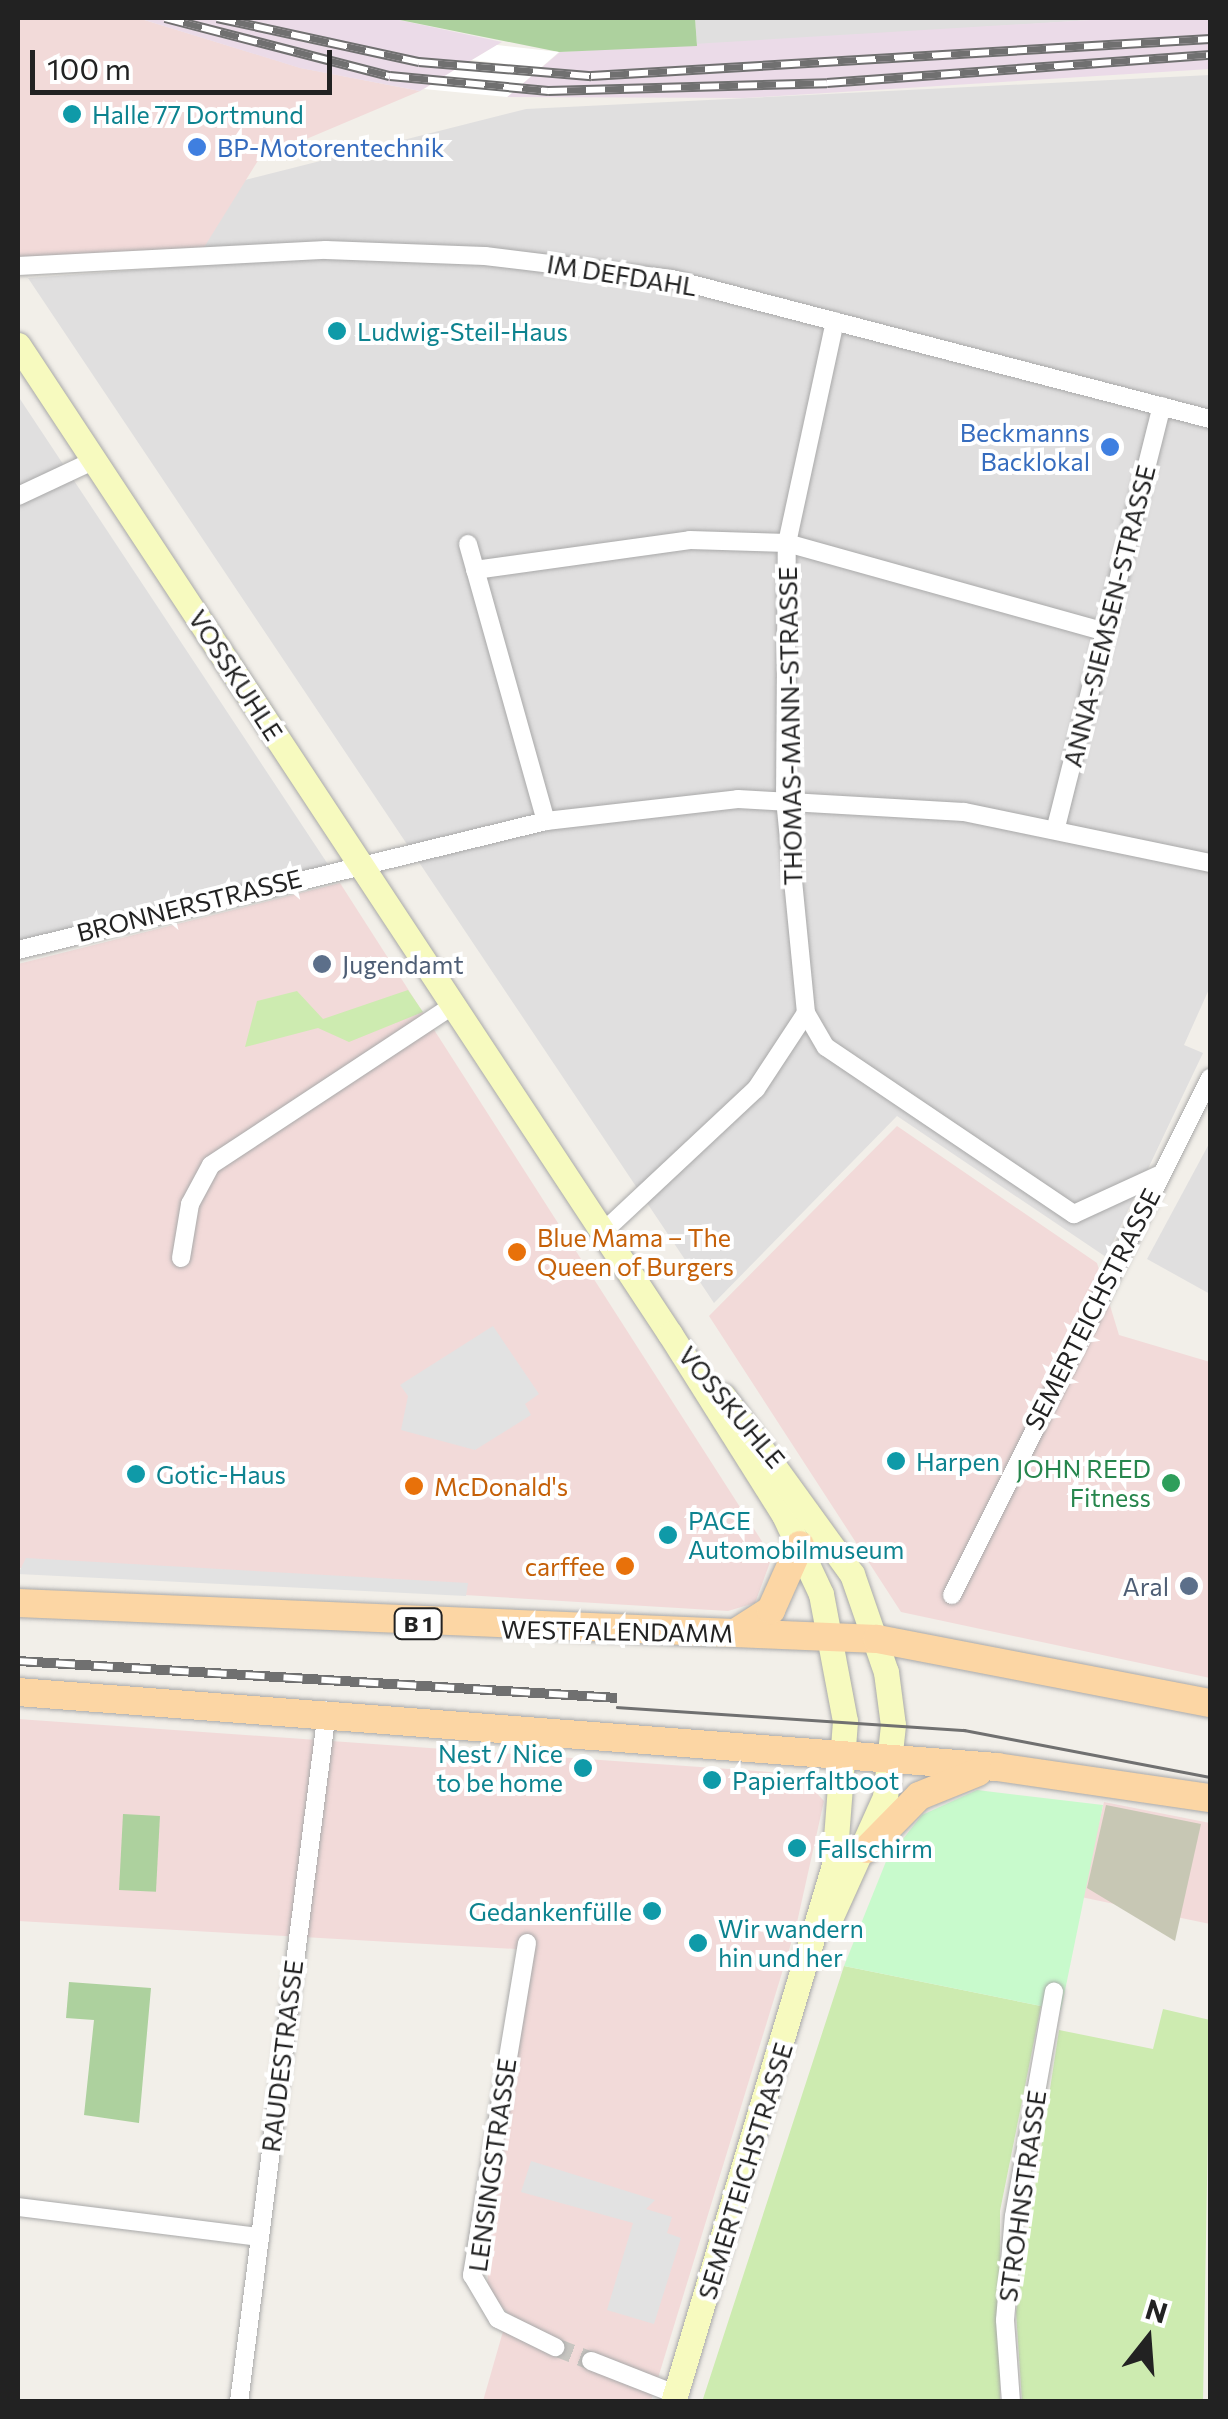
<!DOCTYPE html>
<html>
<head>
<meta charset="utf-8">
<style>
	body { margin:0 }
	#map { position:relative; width:1228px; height:2419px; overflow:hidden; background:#f2efe9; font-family:Commissioner,sans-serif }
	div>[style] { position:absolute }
	.residential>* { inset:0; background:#e0dfdf }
	.commercial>* { inset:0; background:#f2dad9 }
	.industrial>* { inset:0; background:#ebdbe8 }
	.construction>* { inset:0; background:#c7c7b4 }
	.grass>* { inset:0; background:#cdebb0 }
	.forest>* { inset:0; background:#add19e; transform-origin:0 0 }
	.park>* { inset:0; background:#c8facc }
	.parking>* { inset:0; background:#e2e2e2 }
	.pier>* { inset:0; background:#fff }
	.street-tunnel>* { height:18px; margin-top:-9px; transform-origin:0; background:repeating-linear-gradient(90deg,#c8c6c1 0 18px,transparent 0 27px) }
	.roads { filter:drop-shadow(0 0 2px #a9a9a9) drop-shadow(0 0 2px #a9a9a9) }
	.street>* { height:18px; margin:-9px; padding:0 9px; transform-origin:9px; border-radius:9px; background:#fff }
	.secondary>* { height:25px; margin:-12.5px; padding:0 12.5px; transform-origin:12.5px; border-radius:12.5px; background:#f7fabf }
	.primary>* { height:28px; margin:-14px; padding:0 14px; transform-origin:14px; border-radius:14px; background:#fcd6a4 }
	.tram>* { height:2.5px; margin:-1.25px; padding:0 1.25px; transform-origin:1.25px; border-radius:1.25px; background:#707070 }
	.rail>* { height:10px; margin-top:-5px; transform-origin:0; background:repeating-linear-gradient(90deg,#fff 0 19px,#707070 0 38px); box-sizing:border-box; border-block:2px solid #707070 }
	.dots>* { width:28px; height:28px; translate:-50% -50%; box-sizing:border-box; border:5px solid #fff; border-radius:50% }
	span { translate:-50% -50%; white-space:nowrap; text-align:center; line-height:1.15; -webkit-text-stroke:8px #fff; paint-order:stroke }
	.shield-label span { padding:2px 8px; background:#fff; border:2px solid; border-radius:8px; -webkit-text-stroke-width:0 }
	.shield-label { font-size:22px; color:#222; font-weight:700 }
	.culture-label { font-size:25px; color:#0d838f }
	.left { translate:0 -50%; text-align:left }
	.right { translate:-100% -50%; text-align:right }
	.shop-label { font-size:25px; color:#366cbe }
	.street-label { font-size:25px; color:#222 }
	.service-label { font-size:25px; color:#4e5e75 }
	.food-label { font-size:25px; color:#c56008 }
	.leisure-label { font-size:25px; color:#27864d }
	.frame { position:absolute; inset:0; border:20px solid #222; pointer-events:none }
	.north { position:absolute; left:1098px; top:2289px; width:100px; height:100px; -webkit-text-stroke:8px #fff; paint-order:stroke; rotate:17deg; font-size:28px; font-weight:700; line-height:40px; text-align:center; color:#222 }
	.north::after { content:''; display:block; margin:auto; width:35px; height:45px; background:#222; clip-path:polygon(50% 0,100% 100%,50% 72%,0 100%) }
	.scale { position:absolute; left:30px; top:50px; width:302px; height:45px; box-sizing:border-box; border:5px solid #222; border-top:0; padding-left:12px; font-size:30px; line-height:35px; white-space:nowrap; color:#222; -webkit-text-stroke:8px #fff; paint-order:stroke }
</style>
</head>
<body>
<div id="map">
	<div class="residential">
		<i style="clip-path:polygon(695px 18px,1122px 18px,697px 46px)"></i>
		<i style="clip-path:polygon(1210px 75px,1210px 987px,1184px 1045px,1203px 1053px,1106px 1257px,897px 1116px,714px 1303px,28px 278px,191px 266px,245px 180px,526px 109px)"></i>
		<i style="clip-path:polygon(18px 396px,337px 878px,18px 959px)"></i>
		<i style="clip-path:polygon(1210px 1142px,1210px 1294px,1147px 1259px)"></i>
	</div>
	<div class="commercial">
		<i style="clip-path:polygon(18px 18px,138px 18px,301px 68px,420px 91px,259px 159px,203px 249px,18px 258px)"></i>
		<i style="clip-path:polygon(340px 883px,772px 1557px,755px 1603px,728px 1611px,18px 1568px,18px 964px)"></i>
		<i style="clip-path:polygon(897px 1126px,1097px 1263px,1119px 1335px,1210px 1362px,1210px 1678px,901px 1612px,709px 1316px)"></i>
		<i style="clip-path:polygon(18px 1719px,799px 1774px,824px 1801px,796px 1927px,651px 2401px,483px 2401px,508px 2314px,487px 2288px,492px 2206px,533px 1950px,18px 1921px)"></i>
		<i style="clip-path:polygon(1104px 1802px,1210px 1823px,1210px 1924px,1081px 1897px)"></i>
	</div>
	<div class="industrial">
		<i style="clip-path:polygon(138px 18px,390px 18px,502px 42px,420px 91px,300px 68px)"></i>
		<i style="clip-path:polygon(1122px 18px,1210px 18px,1210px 69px,745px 98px,507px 97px,560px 52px)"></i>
	</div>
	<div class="construction">
		<i style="clip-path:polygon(1106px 1805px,1201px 1824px,1175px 1941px,1087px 1888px)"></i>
	</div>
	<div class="grass">
		<i style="clip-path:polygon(408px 990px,423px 1012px,349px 1042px,318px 1028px,245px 1047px,257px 1001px,297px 991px,323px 1019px)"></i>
		<i style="clip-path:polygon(844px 1966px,1041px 2006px,1000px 2211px,1000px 2401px,702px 2402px)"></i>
		<i style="clip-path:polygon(1163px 2009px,1210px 2020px,1203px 2401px,1022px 2401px,1016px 2312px,1059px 2030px,1153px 2049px)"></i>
	</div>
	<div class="forest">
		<i style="clip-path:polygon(390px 18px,695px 18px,697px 46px,559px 52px)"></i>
		<i style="left:123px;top:1814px;width:37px;height:76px;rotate:3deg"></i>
		<i style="clip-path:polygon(69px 1982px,151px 1988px,139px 2123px,84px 2115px,94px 2020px,66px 2018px)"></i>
	</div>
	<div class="park">
		<i style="clip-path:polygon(977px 1790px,1103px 1805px,1061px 2010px,844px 1966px,887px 1859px,922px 1815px)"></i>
	</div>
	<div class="parking">
		<i style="clip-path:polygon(493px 1326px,539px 1394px,525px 1404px,531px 1415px,475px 1450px,401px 1430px,408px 1396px,400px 1385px)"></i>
		<i style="clip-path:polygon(26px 1558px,468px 1583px,466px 1596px,18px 1574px)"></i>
		<i style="clip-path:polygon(531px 2161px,655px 2200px,646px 2209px,672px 2217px,667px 2233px,681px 2238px,654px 2324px,607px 2310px,633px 2223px,521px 2192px)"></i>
	</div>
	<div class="pier">
		<i style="clip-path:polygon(497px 45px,559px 52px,507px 97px,424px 89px,467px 62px,522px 66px,472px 60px)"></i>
	</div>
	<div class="street-tunnel">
		<i style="left:555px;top:2347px;width:39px;rotate:21deg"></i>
	</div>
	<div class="roads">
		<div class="street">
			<i style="left:18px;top:266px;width:308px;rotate:-3deg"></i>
			<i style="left:326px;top:250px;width:159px;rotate:2.2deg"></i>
			<i style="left:485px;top:256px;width:188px;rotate:7deg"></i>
			<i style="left:672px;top:279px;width:556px;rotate:14.59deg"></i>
			<i style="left:18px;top:496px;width:85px;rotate:-25.1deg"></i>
			<i style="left:468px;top:544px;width:288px;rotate:74.3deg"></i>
			<i style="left:475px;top:570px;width:217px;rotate:-7.9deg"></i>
			<i style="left:690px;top:540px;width:97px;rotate:1.8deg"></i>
			<i style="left:787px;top:543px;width:328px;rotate:15.6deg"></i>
			<i style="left:1056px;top:827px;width:434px;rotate:-75.9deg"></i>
			<i style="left:18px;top:950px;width:544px;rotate:-13.73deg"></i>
			<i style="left:546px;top:821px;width:193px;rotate:-6.5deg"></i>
			<i style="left:738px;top:799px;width:226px;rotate:3.3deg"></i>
			<i style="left:964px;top:812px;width:251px;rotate:11.7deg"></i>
			<i style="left:806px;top:1013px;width:39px;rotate:60deg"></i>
			<i style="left:826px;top:1047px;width:299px;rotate:34deg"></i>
			<i style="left:1074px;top:1214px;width:96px;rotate:-24.7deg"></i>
			<i style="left:602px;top:1233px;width:211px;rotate:-43.1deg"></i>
			<i style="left:756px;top:1089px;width:91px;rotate:-56.7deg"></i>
			<i style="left:806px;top:1013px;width:214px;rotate:-95.6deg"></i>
			<i style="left:785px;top:800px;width:257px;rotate:-89.6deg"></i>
			<i style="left:787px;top:543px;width:227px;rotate:-77.8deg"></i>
			<i style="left:181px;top:1258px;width:55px;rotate:-80.5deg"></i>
			<i style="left:190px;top:1204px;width:44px;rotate:-61.7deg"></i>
			<i style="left:211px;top:1165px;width:291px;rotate:-33.4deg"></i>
			<i style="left:952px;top:1595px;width:578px;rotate:-63.48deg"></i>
			<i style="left:527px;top:1943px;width:337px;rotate:99.4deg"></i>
			<i style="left:472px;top:2275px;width:51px;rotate:59.4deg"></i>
			<i style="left:498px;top:2319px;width:64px;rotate:26.2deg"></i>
			<i style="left:18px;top:2207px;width:243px;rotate:7.1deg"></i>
			<i style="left:591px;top:2361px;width:90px;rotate:21.4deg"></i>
			<i style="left:239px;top:2402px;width:697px;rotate:-82.74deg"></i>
			<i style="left:1011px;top:2402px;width:82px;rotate:-94.2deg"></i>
			<i style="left:1005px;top:2320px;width:104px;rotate:-85.1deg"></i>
			<i style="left:1014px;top:2216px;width:228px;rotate:-79.9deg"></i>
		</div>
		<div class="secondary">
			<i style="left:18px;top:345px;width:1185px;rotate:56.61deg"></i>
			<i style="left:670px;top:1334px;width:214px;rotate:57.8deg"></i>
			<i style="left:784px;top:1515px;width:87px;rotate:64.9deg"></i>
			<i style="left:821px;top:1594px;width:129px;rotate:79.3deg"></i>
			<i style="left:845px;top:1721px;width:144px;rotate:94.4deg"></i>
			<i style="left:834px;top:1865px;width:561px;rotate:106.69deg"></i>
			<i style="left:723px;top:1396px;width:220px;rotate:54.1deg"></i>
			<i style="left:852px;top:1574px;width:104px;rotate:70.9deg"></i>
			<i style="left:886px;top:1672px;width:53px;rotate:82.5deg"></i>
			<i style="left:893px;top:1725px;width:72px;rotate:96.3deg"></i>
			<i style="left:885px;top:1797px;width:134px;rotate:114.3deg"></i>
		</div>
		<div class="primary">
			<i style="left:18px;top:1603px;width:860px;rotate:2.4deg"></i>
			<i style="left:877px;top:1639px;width:339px;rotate:10.9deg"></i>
			<i style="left:735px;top:1633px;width:43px;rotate:-32.6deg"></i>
			<i style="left:771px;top:1610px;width:71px;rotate:-66deg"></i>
			<i style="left:18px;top:1692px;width:982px;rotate:4.38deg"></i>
			<i style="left:997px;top:1767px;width:215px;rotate:8.3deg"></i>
			<i style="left:867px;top:1849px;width:74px;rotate:-45.5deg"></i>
			<i style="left:919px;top:1796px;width:64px;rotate:-22.1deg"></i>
		</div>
	</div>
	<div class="tram">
		<i style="left:617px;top:1707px;width:348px;rotate:3.8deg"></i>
		<i style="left:964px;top:1730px;width:250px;rotate:10.8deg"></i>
	</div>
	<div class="rail">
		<i style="left:165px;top:18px;width:232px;rotate:14.5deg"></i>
		<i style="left:390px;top:76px;width:159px;rotate:5.4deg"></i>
		<i style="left:548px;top:91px;width:279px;rotate:-1.6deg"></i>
		<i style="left:827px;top:83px;width:384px;rotate:-4.2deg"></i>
		<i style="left:217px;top:18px;width:207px;rotate:12.3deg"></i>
		<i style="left:419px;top:62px;width:173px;rotate:4.7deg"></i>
		<i style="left:591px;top:76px;width:620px;rotate:-3.42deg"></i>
		<i style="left:18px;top:1661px;width:600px;rotate:3.53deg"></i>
	</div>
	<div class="dots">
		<i style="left:72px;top:114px;background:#0f9aa8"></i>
		<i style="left:197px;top:147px;background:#3f7fe0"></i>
		<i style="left:337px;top:331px;background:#0f9aa8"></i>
		<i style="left:1110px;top:447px;background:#3f7fe0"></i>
		<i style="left:322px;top:964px;background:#5c6f8a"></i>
		<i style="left:517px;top:1252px;background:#e8710a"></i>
		<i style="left:896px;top:1461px;background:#0f9aa8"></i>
		<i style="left:136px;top:1474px;background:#0f9aa8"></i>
		<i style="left:1171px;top:1483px;background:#2e9e5b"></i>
		<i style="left:414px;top:1486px;background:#e8710a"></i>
		<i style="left:668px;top:1535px;background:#0f9aa8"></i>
		<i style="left:625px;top:1566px;background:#e8710a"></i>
		<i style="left:1189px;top:1586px;background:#5c6f8a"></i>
		<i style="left:583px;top:1768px;background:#0f9aa8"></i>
		<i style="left:712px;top:1780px;background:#0f9aa8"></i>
		<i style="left:797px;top:1848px;background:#0f9aa8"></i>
		<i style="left:652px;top:1911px;background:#0f9aa8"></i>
		<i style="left:698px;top:1943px;background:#0f9aa8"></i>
	</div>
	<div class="shield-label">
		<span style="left:418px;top:1624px">B 1</span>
	</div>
	<div class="culture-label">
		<span class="left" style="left:92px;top:114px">Halle 77 Dortmund</span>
		<span class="left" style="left:357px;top:331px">Ludwig-Steil-Haus</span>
		<span class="left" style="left:916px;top:1461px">Harpen</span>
		<span class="left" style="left:156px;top:1474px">Gotic-Haus</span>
		<span class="left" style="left:688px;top:1535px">PACE<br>Automobilmuseum</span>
		<span class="right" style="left:563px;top:1768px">Nest / Nice<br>to be home</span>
		<span class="left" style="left:732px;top:1780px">Papierfaltboot</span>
		<span class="left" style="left:817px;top:1848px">Fallschirm</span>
		<span class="right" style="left:632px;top:1911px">Gedankenfülle</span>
		<span class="left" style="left:718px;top:1943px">Wir wandern<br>hin und her</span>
	</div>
	<div class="shop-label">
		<span class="left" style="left:217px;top:147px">BP-Motorentechnik</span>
		<span class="right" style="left:1090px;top:447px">Beckmanns<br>Backlokal</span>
	</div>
	<div class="street-label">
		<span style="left:622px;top:275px;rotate:9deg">IM DEFDAHL</span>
		<span style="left:1109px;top:616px;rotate:-76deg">ANNA-SIEMSEN-STRASSE</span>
		<span style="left:236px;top:675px;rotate:57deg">VOSSKUHLE</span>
		<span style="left:790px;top:726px;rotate:-91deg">THOMAS-MANN-STRASSE</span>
		<span style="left:189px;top:905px;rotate:-14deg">BRONNERSTRASSE</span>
		<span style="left:1092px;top:1309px;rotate:-63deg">SEMERTEICHSTRASSE</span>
		<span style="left:732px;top:1407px;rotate:50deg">VOSSKUHLE</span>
		<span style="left:617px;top:1631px;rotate:1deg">WESTFALENDAMM</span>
		<span style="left:282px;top:2056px;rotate:-83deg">RAUDESTRASSE</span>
		<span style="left:492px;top:2165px;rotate:-82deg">LENSINGSTRASSE</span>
		<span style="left:745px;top:2171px;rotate:-73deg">SEMERTEICHSTRASSE</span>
		<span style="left:1022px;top:2196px;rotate:-82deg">STROHNSTRASSE</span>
	</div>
	<div class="service-label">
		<span class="left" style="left:342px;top:964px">Jugendamt</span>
		<span class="right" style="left:1169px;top:1586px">Aral</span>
	</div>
	<div class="food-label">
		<span class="left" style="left:537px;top:1252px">Blue Mama – The<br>Queen of Burgers</span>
		<span class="left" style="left:434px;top:1486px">McDonald's</span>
		<span class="right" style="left:605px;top:1566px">carffee</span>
	</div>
	<div class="leisure-label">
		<span class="right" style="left:1151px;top:1483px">JOHN REED<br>Fitness</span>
	</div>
	<div class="frame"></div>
	<div class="north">N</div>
	<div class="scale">100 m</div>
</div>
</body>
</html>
